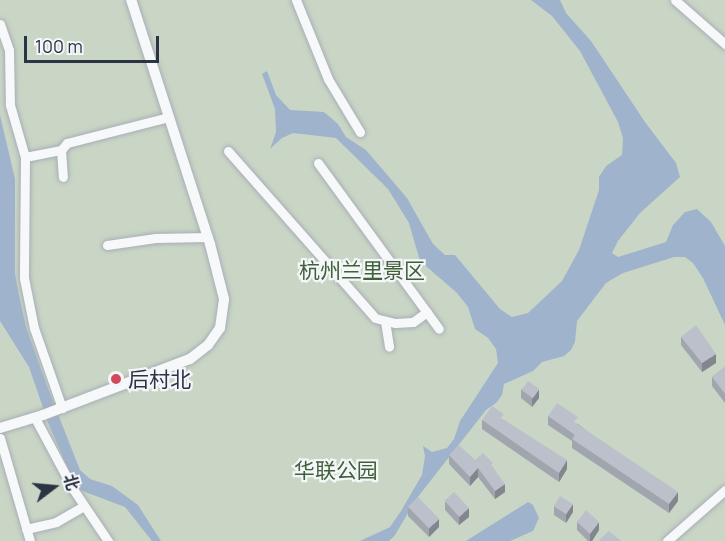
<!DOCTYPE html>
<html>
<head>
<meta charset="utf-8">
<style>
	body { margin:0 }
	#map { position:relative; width:725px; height:541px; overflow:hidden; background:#e4e7ec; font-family:Manrope,"Noto Sans SC",sans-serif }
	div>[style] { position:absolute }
	.green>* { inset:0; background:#c9d6c5; transform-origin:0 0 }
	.water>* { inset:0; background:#9fb4cc }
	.roads { filter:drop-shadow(0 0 2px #a9aeb7) drop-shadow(0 0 2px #a9aeb7) }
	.minor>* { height:9px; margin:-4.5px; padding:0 4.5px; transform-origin:4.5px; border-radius:4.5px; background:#f7f8fa }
	.tertiary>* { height:10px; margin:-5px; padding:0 5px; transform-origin:5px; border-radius:5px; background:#f7f8fa }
	.wall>* { inset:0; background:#a1a5ae }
	.shaded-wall>* { inset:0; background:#83868d }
	.building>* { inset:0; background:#bbc0ca; transform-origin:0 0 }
	.dots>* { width:16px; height:16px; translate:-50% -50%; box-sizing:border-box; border:3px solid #f4f6f9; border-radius:50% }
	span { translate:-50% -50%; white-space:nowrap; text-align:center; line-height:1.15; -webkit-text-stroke:4.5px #f4f6f9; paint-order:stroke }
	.park-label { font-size:21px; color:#3f6138 }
	.poi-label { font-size:21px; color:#2b3445 }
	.left { translate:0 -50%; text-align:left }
	.north { position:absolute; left:24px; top:457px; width:60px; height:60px; -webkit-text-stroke:4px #f4f6f9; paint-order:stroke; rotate:74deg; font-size:16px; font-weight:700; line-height:24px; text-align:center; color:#2b3445 }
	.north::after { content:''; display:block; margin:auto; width:21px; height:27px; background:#2b3445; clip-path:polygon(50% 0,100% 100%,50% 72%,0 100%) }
	.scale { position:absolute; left:24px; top:36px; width:135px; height:27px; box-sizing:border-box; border:3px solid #2b3445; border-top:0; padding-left:8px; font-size:18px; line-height:21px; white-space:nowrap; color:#2b3445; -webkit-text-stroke:4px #f4f6f9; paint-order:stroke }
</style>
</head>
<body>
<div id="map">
	<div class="green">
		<i style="left:0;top:0;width:725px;height:541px"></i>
	</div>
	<div class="water">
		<i style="clip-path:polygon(531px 0,560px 0,566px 13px,591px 41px,645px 122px,676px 163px,680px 177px,640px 213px,618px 241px,612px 253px,618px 257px,666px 242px,673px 225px,685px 212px,697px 209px,711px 222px,725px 246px,725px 325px,703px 278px,693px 263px,685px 257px,674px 257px,623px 273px,606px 283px,577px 321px,575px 342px,571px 350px,564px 356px,542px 362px,533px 371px,504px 384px,502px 395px,496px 403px,486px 410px,417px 498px,395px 535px,389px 541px,360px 541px,390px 527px,401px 511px,422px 475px,425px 456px,423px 446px,432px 452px,447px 448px,454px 439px,460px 421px,498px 363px,496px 349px,488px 338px,475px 329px,468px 307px,457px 293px,420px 261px,409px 223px,388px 189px,336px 138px,293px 133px,282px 138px,270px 149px,276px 132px,275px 109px,262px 74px,267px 71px,276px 95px,290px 110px,324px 112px,338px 124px,346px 137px,366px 150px,407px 198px,433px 244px,445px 255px,455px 255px,500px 309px,512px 317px,528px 313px,562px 281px,579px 250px,599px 190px,599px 177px,606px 166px,622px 155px,623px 138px,618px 122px,580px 51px,552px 16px)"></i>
		<i style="clip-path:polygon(0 115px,15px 179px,15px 274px,19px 295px,26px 327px,47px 386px,80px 470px,90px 479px,112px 486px,138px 505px,161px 541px,152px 541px,125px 507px,80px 490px,74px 483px,49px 425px,29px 367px,0 321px)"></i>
		<i style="clip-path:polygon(528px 502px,533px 505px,539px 518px,533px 531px,510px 541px,466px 541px)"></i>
	</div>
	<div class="roads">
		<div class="minor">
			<i style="left:296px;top:0;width:85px;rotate:67.9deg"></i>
			<i style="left:328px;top:79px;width:62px;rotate:58.9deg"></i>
			<i style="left:675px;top:0;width:67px;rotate:41.3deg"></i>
			<i style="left:0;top:24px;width:28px;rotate:71deg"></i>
			<i style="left:9px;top:50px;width:55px;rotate:89deg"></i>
			<i style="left:10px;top:105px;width:54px;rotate:73.9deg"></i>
			<i style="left:25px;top:157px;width:121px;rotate:90.5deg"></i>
			<i style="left:24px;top:278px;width:51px;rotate:78.7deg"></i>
			<i style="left:34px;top:328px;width:85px;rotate:70.7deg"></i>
			<i style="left:61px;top:150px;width:27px;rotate:86deg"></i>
			<i style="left:228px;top:151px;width:222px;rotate:48.6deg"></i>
			<i style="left:375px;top:318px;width:21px;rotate:14deg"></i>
			<i style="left:395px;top:323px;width:18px;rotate:-3deg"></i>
			<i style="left:413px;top:322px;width:17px;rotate:-36deg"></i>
			<i style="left:25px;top:157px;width:37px;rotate:-11deg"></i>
			<i style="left:61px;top:150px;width:9px;rotate:-49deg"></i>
			<i style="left:67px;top:143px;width:105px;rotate:-14.3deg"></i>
			<i style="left:318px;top:163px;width:205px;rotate:53.9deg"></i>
			<i style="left:107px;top:245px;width:49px;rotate:-8.3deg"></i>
			<i style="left:155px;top:238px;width:53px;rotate:-1.1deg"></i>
			<i style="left:385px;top:321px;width:26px;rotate:81deg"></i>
			<i style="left:35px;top:418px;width:81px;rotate:61.8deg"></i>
			<i style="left:73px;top:489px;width:63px;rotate:56.1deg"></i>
			<i style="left:0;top:438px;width:107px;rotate:73.8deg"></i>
			<i style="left:26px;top:529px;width:31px;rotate:-13deg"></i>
			<i style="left:56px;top:522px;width:32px;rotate:-30deg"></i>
			<i style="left:667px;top:541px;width:77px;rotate:-41.3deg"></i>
		</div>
		<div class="tertiary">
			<i style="left:0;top:428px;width:45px;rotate:-16.8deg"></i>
			<i style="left:43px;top:415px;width:157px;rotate:-20.9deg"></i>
			<i style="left:190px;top:359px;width:23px;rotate:-38deg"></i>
			<i style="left:208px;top:345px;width:21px;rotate:-55deg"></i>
			<i style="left:220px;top:328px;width:29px;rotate:-82deg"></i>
			<i style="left:224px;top:299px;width:57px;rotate:-104.3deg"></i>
			<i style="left:210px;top:244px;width:256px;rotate:-107.9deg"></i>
		</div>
	</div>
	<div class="wall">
		<i style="clip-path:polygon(681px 337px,716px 363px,702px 372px,681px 345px)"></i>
		<i style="clip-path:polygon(725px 367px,725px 403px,712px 386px,712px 377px)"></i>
		<i style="clip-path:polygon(521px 389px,539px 398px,532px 407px,521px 398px)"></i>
		<i style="clip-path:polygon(548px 416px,578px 424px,678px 501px,669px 513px,572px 448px,572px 441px,548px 425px)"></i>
		<i style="clip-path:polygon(482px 420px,504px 420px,567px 469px,559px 482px,482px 429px)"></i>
		<i style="clip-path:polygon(449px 455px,493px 467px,505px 492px,495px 499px,478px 477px,470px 486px,449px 464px)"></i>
		<i style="clip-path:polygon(445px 501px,469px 517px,459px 525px,445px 510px)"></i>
		<i style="clip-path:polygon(554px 506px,573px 512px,566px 523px,554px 515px)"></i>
		<i style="clip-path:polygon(408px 507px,439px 527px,429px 537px,408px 516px)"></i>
		<i style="clip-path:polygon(577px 522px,599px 530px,592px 541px,588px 541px,577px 530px)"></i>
	</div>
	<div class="shaded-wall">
		<i style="clip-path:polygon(716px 354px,716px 363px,702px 372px,702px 363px)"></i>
		<i style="clip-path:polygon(539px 389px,539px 398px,532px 407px,532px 398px)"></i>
		<i style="clip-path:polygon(567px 460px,567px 469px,559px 482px,559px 473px)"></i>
		<i style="clip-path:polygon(478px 468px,478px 477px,470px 486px,470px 477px)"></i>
		<i style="clip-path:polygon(505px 484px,505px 492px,495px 499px,495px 491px)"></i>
		<i style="clip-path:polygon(678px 492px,678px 501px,669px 513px,669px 504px)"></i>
		<i style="clip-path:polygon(573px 504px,573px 512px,566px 523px,566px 514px)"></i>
		<i style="clip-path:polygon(469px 508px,469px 517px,459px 525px,459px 516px)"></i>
		<i style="clip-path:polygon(439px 519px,439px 527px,429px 537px,429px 529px)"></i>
		<i style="clip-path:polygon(599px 522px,599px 530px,592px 541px,590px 541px,590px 534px)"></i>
	</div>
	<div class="building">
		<i style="clip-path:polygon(696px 325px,716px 354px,702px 363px,681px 337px)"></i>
		<i style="clip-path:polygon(725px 367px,725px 394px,712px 377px)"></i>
		<i style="left:528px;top:381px;width:14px;height:11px;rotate:36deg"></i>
		<i style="clip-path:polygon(557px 403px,578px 417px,574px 422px,678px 492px,669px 504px,572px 439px,575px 435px,548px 416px)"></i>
		<i style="clip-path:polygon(492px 406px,504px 414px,501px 418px,567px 460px,559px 473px,482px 420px)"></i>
		<i style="clip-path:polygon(459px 445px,475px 460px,483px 453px,493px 463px,491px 465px,505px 484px,495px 491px,478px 468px,470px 477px,449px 455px)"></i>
		<i style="left:454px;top:492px;width:22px;height:13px;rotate:47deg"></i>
		<i style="left:560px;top:496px;width:15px;height:12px;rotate:32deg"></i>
		<i style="left:418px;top:497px;width:30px;height:14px;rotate:46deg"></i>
		<i style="clip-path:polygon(586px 510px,599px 522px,590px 534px,577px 522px)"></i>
		<i style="clip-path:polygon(609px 531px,621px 541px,600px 541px,599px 540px)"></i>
	</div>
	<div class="dots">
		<i style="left:116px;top:379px;background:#d1495b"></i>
	</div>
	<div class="park-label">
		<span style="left:362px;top:270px">杭州兰里景区</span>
		<span style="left:336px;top:470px">华联公园</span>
	</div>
	<div class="poi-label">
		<span class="left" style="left:128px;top:379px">后村北</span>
	</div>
	<div class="north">北</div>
	<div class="scale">100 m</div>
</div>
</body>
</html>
